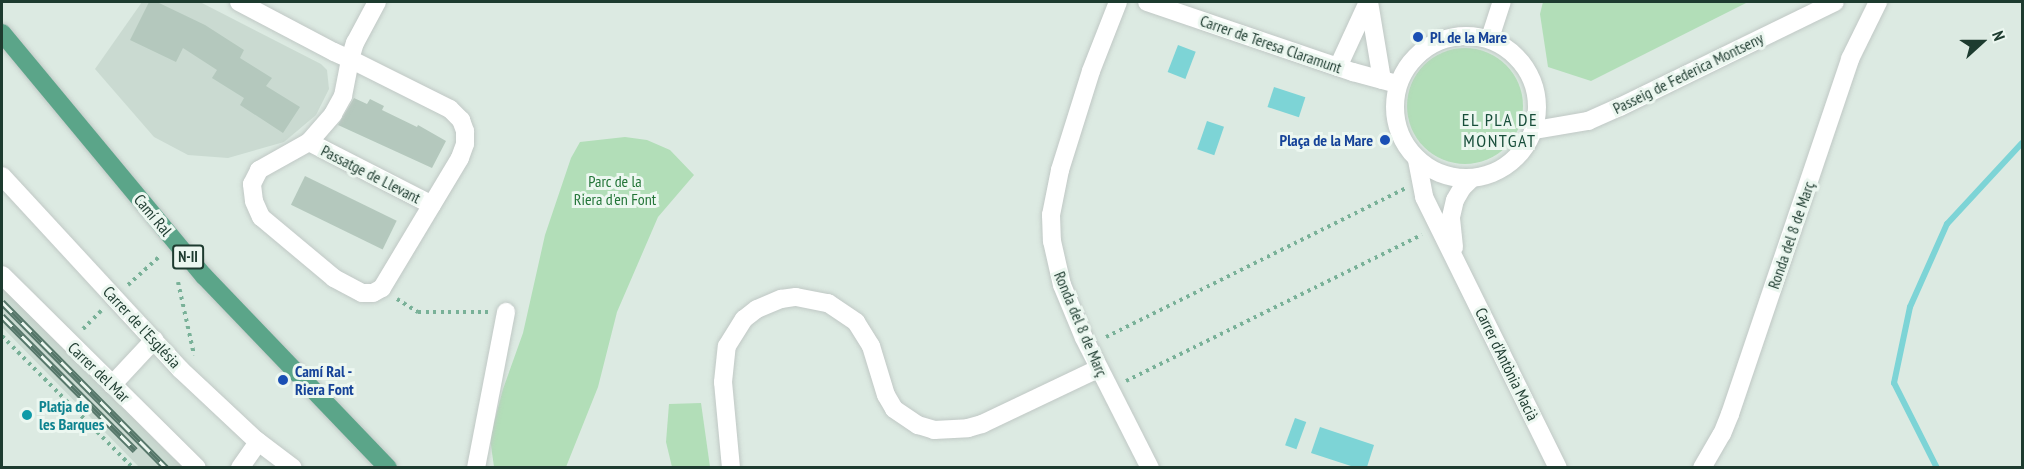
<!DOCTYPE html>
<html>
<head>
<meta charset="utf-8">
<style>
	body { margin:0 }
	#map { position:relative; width:2024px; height:469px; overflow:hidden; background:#dceae2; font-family:"PT Sans Narrow",sans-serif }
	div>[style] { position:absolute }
	.built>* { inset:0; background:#cadad1 }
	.green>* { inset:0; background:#b2deb8 }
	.round { border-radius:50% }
	.water>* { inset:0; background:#7dd4d6; transform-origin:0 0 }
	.stream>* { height:6px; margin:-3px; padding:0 3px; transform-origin:3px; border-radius:3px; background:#7dd4d6 }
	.building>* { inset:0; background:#b4c8bd; transform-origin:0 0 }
	.path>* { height:4px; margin-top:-2px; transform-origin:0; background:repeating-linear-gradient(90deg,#79b198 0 3px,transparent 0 7.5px) }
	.roads { filter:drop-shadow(0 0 2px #c0c8c5) drop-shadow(0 0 2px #c0c8c5) }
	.minor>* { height:18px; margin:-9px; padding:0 9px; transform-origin:9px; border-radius:9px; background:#fff }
	.minor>.ring { margin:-9px; padding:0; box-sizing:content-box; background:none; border:18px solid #fff; border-radius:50% }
	.major>* { height:18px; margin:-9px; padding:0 9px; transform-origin:9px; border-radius:9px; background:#5ba589 }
	.rail>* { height:7px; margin-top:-3.5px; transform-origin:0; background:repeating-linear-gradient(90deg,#ecf7f0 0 14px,#56776a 0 28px); box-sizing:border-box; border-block:2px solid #56776a }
	.dots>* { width:16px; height:16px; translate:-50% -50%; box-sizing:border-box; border:3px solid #ecf7f0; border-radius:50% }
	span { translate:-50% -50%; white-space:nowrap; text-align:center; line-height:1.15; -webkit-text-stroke:6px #ecf7f0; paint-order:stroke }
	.shield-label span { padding:2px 4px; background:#ecf7f0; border:2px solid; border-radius:4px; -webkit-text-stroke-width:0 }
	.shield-label { font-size:15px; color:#1d3b2f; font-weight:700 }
	.transit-label { font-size:16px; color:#164399; font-weight:700 }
	.left { translate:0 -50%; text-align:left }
	.right { translate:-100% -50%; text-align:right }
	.street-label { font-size:16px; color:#1d3b2f }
	.park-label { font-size:16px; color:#237538 }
	.culture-label { font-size:16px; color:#0d838f; font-weight:700 }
	.neighbourhood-label { font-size:18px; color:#174e3a; letter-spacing:1.5px }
	.frame { position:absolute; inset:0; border:3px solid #1d3b2f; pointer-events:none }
	.north { position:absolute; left:1952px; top:12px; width:60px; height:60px; -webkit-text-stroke:4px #ecf7f0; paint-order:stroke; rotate:69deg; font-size:16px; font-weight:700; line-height:24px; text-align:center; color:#1d3b2f }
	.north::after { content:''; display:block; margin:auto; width:21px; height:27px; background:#1d3b2f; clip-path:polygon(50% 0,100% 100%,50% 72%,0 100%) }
</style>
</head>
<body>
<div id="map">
	<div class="built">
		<i style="clip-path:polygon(142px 2px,200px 2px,321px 64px,327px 70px,329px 89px,316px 115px,284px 142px,228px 158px,188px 155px,154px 137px,95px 69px)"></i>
		<i style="clip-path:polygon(2px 286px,167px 452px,184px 467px,139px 467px,2px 327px)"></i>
	</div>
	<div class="green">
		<i style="clip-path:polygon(1543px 2px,1748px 2px,1591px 81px,1548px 67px,1540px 14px)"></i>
		<i class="round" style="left:1407px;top:48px;width:116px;height:116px"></i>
		<i style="clip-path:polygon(625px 137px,647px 140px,670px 150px,694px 175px,658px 217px,617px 312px,598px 387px,566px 467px,494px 467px,490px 438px,503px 389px,523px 333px,545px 235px,571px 158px,580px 142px)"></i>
		<i style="clip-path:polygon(701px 403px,710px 467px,672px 467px,666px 442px,669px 404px)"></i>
	</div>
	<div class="water">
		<i style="left:1178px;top:45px;width:19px;height:29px;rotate:21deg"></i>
		<i style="left:1274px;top:87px;width:33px;height:21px;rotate:18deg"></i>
		<i style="left:1207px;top:121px;width:18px;height:30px;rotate:19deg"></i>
		<i style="left:1295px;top:418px;width:12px;height:29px;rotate:20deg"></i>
		<i style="clip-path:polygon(1320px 427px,1374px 445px,1367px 467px,1354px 467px,1311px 453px)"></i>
	</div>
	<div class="stream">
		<i style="left:1937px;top:468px;width:95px;rotate:-116.8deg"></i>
		<i style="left:1894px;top:383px;width:78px;rotate:-78.1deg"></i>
		<i style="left:1910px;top:307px;width:91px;rotate:-66deg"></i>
		<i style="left:1947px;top:224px;width:110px;rotate:-47.2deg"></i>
	</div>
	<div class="building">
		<i style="clip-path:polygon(149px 2px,157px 2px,205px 25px,244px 50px,240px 58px,272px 78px,266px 86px,300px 107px,283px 133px,240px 105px,244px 98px,212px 78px,217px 70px,183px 48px,176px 62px,130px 40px)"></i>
		<i style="clip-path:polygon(354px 98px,367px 104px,370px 99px,384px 106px,382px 110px,417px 127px,418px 125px,446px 141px,432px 168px,338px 125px)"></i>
		<i style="left:305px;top:176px;width:102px;height:32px;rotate:26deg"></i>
	</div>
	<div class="path">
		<i style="left:178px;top:282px;width:75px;rotate:77.6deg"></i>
		<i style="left:128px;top:285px;width:42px;rotate:-42.1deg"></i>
		<i style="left:397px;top:299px;width:25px;rotate:32deg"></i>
		<i style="left:418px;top:312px;width:70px"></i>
		<i style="left:83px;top:329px;width:28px;rotate:-45deg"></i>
		<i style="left:2px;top:336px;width:186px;rotate:45.2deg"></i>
		<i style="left:1106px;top:337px;width:335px;rotate:-26.4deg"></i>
		<i style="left:1126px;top:381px;width:330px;rotate:-26.3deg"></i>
	</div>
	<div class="roads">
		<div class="minor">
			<i style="left:239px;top:2px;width:107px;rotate:27.8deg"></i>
			<i style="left:334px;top:52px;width:17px;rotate:24deg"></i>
			<i style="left:350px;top:59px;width:112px;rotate:26.6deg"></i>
			<i style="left:450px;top:109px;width:16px;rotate:45deg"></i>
			<i style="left:461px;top:120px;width:12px;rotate:70deg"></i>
			<i style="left:465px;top:131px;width:13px;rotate:90deg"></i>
			<i style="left:465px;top:144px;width:15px;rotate:110deg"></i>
			<i style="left:460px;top:158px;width:152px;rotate:121deg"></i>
			<i style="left:382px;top:288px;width:10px;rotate:151deg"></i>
			<i style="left:373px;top:293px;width:11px;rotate:180deg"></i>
			<i style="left:362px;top:293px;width:32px;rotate:-152deg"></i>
			<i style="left:334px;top:278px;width:95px;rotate:-140.1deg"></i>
			<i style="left:261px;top:217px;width:17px;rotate:-114deg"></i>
			<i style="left:254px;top:201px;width:17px;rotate:-97deg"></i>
			<i style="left:252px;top:184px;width:16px;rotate:-63deg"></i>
			<i style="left:259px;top:170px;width:57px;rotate:-29.2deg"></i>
			<i style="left:309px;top:142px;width:37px;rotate:-49deg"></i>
			<i style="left:333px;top:114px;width:21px;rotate:-61deg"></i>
			<i style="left:343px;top:96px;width:38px;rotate:-79deg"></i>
			<i style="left:350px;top:59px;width:17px;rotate:-73deg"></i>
			<i style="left:355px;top:43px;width:47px;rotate:-61.8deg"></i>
			<i style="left:1118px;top:2px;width:74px;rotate:111.4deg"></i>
			<i style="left:1091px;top:71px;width:104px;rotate:107.4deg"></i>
			<i style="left:1060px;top:170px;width:46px;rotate:101.3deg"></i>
			<i style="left:1051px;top:215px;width:26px;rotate:88deg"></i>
			<i style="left:1052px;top:241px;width:45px;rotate:77.2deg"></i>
			<i style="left:1062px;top:285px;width:57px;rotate:67.5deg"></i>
			<i style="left:1084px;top:338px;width:146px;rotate:63.1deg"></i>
			<i style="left:1147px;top:2px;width:218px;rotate:18.8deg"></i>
			<i style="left:1353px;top:72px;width:46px;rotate:15.3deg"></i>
			<i style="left:1369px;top:2px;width:79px;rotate:80.5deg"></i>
			<i class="ring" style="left:1395px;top:36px;width:124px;height:124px"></i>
			<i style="left:1490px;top:38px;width:38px;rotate:-72deg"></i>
			<i style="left:1338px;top:67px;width:72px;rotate:-65.2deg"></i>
			<i style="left:1535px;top:130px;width:54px;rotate:-9.6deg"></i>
			<i style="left:1588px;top:121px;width:35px;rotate:-24deg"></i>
			<i style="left:1620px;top:107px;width:239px;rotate:-26deg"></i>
			<i style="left:309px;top:142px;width:138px;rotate:27.1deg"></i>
			<i style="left:1417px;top:160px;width:38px;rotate:79deg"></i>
			<i style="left:1424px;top:197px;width:302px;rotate:63.7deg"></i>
			<i style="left:2px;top:176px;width:263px;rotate:47.3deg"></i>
			<i style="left:180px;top:369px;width:104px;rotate:43.1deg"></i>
			<i style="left:256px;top:440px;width:46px;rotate:37.1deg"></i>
			<i style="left:1454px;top:247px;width:30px;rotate:-96deg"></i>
			<i style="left:1451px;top:217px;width:17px;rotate:-77deg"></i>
			<i style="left:1455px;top:200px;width:14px;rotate:-60deg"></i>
			<i style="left:1462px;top:188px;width:14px;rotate:-45deg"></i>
			<i style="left:2px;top:275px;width:274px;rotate:44.7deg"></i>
			<i style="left:112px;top:385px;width:62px;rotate:-47deg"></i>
			<i style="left:240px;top:468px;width:32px;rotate:-55deg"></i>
			<i style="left:476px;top:468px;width:159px;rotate:-79.1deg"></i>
			<i style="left:731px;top:468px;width:86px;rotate:-95.3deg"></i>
			<i style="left:723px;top:382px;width:36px;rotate:-84deg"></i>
			<i style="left:727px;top:346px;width:32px;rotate:-58deg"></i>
			<i style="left:744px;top:319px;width:16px;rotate:-38deg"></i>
			<i style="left:757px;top:309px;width:26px;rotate:-23deg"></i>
			<i style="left:781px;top:299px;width:15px;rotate:-8deg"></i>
			<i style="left:796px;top:297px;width:33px;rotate:11deg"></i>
			<i style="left:828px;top:303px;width:34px;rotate:34deg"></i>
			<i style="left:856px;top:322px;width:28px;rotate:58deg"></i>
			<i style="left:871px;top:346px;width:51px;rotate:73deg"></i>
			<i style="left:886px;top:395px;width:16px;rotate:60deg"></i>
			<i style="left:894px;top:409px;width:29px;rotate:34deg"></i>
			<i style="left:918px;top:425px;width:17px;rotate:17deg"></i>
			<i style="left:934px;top:430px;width:34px;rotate:-3deg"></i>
			<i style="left:968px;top:428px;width:15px;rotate:-16deg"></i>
			<i style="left:982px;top:424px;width:128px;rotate:-25.4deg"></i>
			<i style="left:1702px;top:468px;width:39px;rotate:-60deg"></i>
			<i style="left:1722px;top:434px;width:22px;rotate:-68deg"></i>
			<i style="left:1730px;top:414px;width:375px;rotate:-71.3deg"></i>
			<i style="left:1850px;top:59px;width:64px;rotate:-63.8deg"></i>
		</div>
		<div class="major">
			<i style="left:2px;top:33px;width:316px;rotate:50.3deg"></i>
			<i style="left:204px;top:276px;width:266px;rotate:46.2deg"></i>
		</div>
	</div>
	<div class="rail">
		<i style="left:2px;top:302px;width:233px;rotate:45.3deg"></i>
		<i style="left:2px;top:316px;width:189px;rotate:45.2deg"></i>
	</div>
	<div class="dots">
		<i style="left:1418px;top:37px;background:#1a4fb4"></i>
		<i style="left:1385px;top:140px;background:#1a4fb4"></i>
		<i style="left:283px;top:380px;background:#1a4fb4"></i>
		<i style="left:27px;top:415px;background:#0f9aa8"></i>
	</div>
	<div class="shield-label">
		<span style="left:188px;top:257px">N-II</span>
	</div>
	<div class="transit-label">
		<span class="left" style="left:1430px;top:37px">Pl. de la Mare</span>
		<span class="right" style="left:1373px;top:140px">Plaça de la Mare</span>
		<span class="left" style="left:295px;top:380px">Camí Ral -<br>Riera Font</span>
	</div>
	<div class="street-label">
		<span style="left:1271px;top:44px;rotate:19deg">Carrer de Teresa Claramunt</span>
		<span style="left:1688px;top:73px;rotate:-26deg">Passeig de Federica Montseny</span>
		<span style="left:371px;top:174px;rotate:27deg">Passatge de Llevant</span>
		<span style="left:153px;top:215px;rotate:50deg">Camí Ral</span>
		<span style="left:1791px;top:235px;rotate:-71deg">Ronda del 8 de Març</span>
		<span style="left:1081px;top:324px;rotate:67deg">Ronda del 8 de Març</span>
		<span style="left:142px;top:327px;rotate:47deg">Carrer de l'Església</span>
		<span style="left:1507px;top:364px;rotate:64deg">Carrer d'Antònia Macià</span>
		<span style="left:99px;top:372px;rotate:44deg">Carrer del Mar</span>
	</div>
	<div class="park-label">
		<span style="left:615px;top:190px">Parc de la<br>Riera d'en Font</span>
	</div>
	<div class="culture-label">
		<span class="left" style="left:39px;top:415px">Platja de<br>les Barques</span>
	</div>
	<div class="neighbourhood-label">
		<span style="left:1500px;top:131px">EL PLA DE<br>MONTGAT</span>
	</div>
	<div class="frame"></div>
	<div class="north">N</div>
</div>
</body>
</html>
